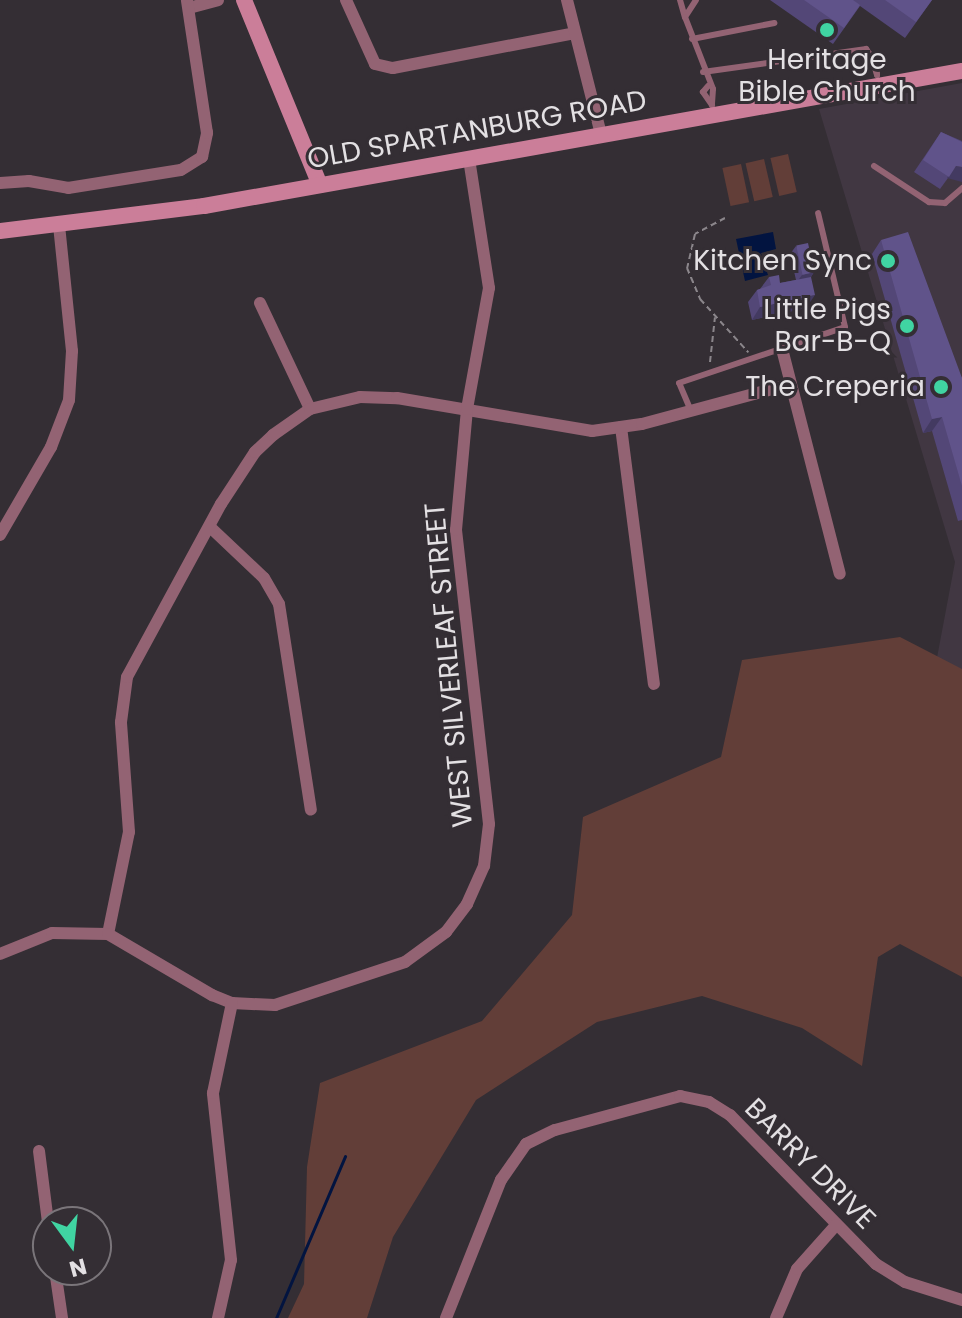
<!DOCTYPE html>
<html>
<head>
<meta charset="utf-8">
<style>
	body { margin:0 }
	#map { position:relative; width:962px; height:1318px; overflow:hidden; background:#342e34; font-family:Poppins,sans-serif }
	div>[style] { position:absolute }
	.built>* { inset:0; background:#413742 }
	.green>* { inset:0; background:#623e38; transform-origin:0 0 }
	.water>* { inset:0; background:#021440 }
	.stream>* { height:3px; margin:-1.5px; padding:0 1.5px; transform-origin:1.5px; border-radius:1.5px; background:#021440 }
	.path>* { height:2px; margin-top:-1px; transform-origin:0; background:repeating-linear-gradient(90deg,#8b868b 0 6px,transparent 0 10px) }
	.lane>* { height:6px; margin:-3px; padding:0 3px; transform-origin:3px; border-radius:3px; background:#936373 }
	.street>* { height:12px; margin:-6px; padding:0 6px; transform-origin:6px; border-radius:6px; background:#936373 }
	.secondary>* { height:16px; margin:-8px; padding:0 8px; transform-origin:8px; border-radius:8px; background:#cb7e99 }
	.wall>* { inset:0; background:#534777 }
	.shaded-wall>* { inset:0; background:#433a61 }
	.building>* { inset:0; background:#60538a; transform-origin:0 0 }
	.dots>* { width:22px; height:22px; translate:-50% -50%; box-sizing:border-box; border:4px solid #342e34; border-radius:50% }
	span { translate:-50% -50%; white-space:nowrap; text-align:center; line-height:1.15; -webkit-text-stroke:6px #342e34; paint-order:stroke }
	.poi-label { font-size:28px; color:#e3e0e3 }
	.right { translate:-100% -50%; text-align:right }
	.street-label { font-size:28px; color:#e3e0e3 }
	.north { position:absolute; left:32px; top:1206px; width:80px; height:80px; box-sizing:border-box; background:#342e34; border:2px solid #7a757a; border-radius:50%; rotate:165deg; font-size:22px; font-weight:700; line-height:32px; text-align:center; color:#e3e0e3 }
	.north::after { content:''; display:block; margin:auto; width:28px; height:36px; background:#40d4a2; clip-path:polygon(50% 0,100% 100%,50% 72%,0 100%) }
</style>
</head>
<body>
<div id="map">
	<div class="built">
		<i style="clip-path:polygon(962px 83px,962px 705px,933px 679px,955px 562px,819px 109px)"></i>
	</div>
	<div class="green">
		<i style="left:788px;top:154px;width:39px;height:18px;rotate:77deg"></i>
		<i style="left:764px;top:159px;width:39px;height:19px;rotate:77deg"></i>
		<i style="left:741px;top:164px;width:39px;height:19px;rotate:78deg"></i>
		<i style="clip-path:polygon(900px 637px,962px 669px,962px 977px,900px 944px,878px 957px,862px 1066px,802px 1028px,702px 996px,597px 1022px,476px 1100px,393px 1237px,367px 1318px,288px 1318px,304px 1284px,307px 1167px,320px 1083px,482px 1021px,572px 915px,583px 817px,721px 757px,742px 660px)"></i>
	</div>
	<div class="water">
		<i style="clip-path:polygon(773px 232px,776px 249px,761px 253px,768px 275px,745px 281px,736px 239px)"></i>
	</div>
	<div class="stream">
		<i style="left:276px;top:1318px;width:176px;rotate:-66.9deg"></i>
	</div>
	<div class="path">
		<i style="left:725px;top:218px;width:34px;rotate:152deg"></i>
		<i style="left:695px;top:234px;width:35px;rotate:103deg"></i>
		<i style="left:687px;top:268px;width:34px;rotate:67deg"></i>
		<i style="left:700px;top:299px;width:72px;rotate:47.8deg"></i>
		<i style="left:710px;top:362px;width:45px;rotate:-83.7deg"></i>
	</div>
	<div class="lane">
		<i style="left:680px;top:0;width:18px;rotate:74deg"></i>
		<i style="left:696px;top:0;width:20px;rotate:123deg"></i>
		<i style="left:685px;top:17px;width:77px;rotate:68.7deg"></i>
		<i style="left:713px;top:89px;width:16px;rotate:94deg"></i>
		<i style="left:712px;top:105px;width:16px;rotate:-125deg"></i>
		<i style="left:703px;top:92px;width:8px;rotate:-50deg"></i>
		<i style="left:692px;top:39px;width:84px;rotate:-11deg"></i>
		<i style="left:703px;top:72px;width:165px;rotate:-8deg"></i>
		<i style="left:866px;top:49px;width:17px;rotate:54deg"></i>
		<i style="left:876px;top:63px;width:12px;rotate:85deg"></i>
		<i style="left:877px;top:75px;width:15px;rotate:-106deg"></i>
		<i style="left:874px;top:166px;width:66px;rotate:33.2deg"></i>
		<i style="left:929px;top:202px;width:16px;rotate:4deg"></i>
		<i style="left:945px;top:203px;width:23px;rotate:-41deg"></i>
		<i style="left:691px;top:411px;width:30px;rotate:-113deg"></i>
		<i style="left:679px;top:383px;width:175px;rotate:-18.6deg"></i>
		<i style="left:845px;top:327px;width:117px;rotate:-103.3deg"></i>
	</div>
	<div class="street">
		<i style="left:346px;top:0;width:70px;rotate:65.6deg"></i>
		<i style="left:375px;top:64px;width:18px;rotate:13deg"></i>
		<i style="left:393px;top:68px;width:185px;rotate:-10.9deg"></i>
		<i style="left:567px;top:0;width:138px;rotate:75.8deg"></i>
		<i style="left:189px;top:8px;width:30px;rotate:-15deg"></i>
		<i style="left:0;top:183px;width:29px;rotate:-4deg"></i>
		<i style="left:29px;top:181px;width:40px;rotate:10deg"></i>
		<i style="left:68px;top:188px;width:114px;rotate:-9.1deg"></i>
		<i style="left:181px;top:170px;width:25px;rotate:-32deg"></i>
		<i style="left:202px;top:157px;width:25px;rotate:-78deg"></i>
		<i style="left:207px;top:133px;width:134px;rotate:-98.6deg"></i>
		<i style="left:260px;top:303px;width:117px;rotate:64.7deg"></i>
		<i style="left:781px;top:345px;width:236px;rotate:75.6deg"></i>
		<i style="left:621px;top:427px;width:259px;rotate:82.7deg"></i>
		<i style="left:210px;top:527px;width:74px;rotate:43.4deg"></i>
		<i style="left:264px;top:578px;width:30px;rotate:60deg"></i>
		<i style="left:279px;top:604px;width:208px;rotate:81.2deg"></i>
		<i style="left:0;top:535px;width:102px;rotate:-59.9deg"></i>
		<i style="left:51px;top:447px;width:50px;rotate:-69deg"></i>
		<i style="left:69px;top:400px;width:49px;rotate:-86.5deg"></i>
		<i style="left:72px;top:351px;width:126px;rotate:-95.9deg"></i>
		<i style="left:108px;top:934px;width:104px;rotate:-78.4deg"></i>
		<i style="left:129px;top:832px;width:110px;rotate:-94.2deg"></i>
		<i style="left:121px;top:722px;width:45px;rotate:-82.4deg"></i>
		<i style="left:127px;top:677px;width:197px;rotate:-61.5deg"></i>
		<i style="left:221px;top:504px;width:62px;rotate:-56.8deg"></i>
		<i style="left:255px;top:452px;width:25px;rotate:-43deg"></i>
		<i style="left:273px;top:435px;width:45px;rotate:-35.1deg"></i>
		<i style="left:310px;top:409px;width:51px;rotate:-13.5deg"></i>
		<i style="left:360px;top:397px;width:37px;rotate:2deg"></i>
		<i style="left:397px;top:398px;width:198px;rotate:9.6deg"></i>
		<i style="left:592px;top:431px;width:50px;rotate:-8deg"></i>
		<i style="left:642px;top:424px;width:154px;rotate:-15deg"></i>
		<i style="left:0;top:954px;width:56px;rotate:-22deg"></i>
		<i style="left:52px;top:933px;width:56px;rotate:1deg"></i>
		<i style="left:108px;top:934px;width:121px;rotate:30.4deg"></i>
		<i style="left:212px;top:995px;width:22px;rotate:22deg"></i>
		<i style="left:232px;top:1003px;width:43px;rotate:2.7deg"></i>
		<i style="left:275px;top:1005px;width:137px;rotate:-18.3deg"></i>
		<i style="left:405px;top:962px;width:51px;rotate:-36.2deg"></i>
		<i style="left:446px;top:932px;width:35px;rotate:-53deg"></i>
		<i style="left:467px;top:904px;width:42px;rotate:-65.9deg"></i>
		<i style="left:484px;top:866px;width:42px;rotate:-83.2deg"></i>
		<i style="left:489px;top:824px;width:296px;rotate:-96.4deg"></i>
		<i style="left:456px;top:530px;width:121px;rotate:-84.8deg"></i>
		<i style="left:467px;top:409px;width:123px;rotate:-79.7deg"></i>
		<i style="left:489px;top:288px;width:131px;rotate:-98.8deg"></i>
		<i style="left:39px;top:1151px;width:72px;rotate:82.8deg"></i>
		<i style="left:55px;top:1270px;width:49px;rotate:81.7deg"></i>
		<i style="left:218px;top:1318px;width:59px;rotate:-77.4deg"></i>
		<i style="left:231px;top:1260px;width:168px;rotate:-96.2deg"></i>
		<i style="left:213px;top:1093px;width:92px;rotate:-78.1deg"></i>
		<i style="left:446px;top:1318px;width:149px;rotate:-68.3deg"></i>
		<i style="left:501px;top:1180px;width:44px;rotate:-55.2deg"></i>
		<i style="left:526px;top:1144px;width:32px;rotate:-26deg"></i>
		<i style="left:555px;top:1130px;width:130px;rotate:-15.2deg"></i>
		<i style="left:680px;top:1096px;width:30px;rotate:12deg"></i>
		<i style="left:709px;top:1102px;width:25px;rotate:32deg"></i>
		<i style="left:730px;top:1115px;width:209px;rotate:45.6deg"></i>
		<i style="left:876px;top:1264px;width:34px;rotate:32deg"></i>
		<i style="left:905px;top:1282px;width:60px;rotate:17.5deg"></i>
		<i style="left:776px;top:1318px;width:53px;rotate:-66.8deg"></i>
		<i style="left:797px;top:1269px;width:59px;rotate:-48.4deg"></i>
	</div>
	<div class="secondary">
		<i style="left:244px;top:0;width:200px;rotate:67.7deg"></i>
		<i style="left:0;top:231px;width:206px;rotate:-7deg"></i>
		<i style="left:204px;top:206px;width:770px;rotate:-10.1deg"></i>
	</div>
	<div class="wall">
		<i style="clip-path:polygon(770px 0,932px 0,905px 38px,860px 6px,833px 44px)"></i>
		<i style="clip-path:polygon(941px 132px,962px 141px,948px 178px,940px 189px,914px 172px)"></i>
		<i style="clip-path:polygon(881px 240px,962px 378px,962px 520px,958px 521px,932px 431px,923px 433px,872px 254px)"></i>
		<i style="clip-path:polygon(796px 246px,814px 272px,811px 277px,806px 308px,752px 320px,748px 302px,757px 290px,760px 289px,769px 277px,780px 283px,796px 280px,790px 254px)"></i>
	</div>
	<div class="shaded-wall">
		<i style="clip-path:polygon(956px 166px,962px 167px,962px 182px,947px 178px)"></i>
		<i style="clip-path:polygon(814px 272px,809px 280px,796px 283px,802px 275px)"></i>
		<i style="clip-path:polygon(815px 295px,806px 308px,752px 320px,760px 307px)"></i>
		<i style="clip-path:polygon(942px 417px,932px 431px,923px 433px,932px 419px)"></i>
	</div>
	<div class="building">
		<i style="clip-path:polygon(804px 0,853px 0,860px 5px,844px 28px)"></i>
		<i style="clip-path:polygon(885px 0,932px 0,916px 22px)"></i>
		<i style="clip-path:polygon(941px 132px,962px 142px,962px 167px,956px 166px,949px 177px,923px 160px)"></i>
		<i style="clip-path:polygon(908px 232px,962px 378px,962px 486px,942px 417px,932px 419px,881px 240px)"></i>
		<i style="left:808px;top:243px;width:30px;height:12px;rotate:78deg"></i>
		<i style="clip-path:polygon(779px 275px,780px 283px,811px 277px,815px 295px,760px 307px,757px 290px,771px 285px,769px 277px)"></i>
	</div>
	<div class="dots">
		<i style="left:827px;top:30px;background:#40d4a2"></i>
		<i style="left:888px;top:261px;background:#40d4a2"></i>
		<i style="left:907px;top:326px;background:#40d4a2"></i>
		<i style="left:941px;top:387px;background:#40d4a2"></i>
	</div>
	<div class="poi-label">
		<span style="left:827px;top:76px">Heritage<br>Bible Church</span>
		<span class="right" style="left:872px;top:261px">Kitchen Sync</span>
		<span class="right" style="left:891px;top:326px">Little Pigs<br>Bar-B-Q</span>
		<span class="right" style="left:925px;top:387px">The Creperia</span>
	</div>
	<div class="street-label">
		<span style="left:477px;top:130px;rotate:-10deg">OLD SPARTANBURG ROAD</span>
		<span style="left:449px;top:665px;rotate:-95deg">WEST SILVERLEAF STREET</span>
		<span style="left:810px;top:1164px;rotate:45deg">BARRY DRIVE</span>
	</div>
	<div class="north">N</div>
</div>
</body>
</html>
